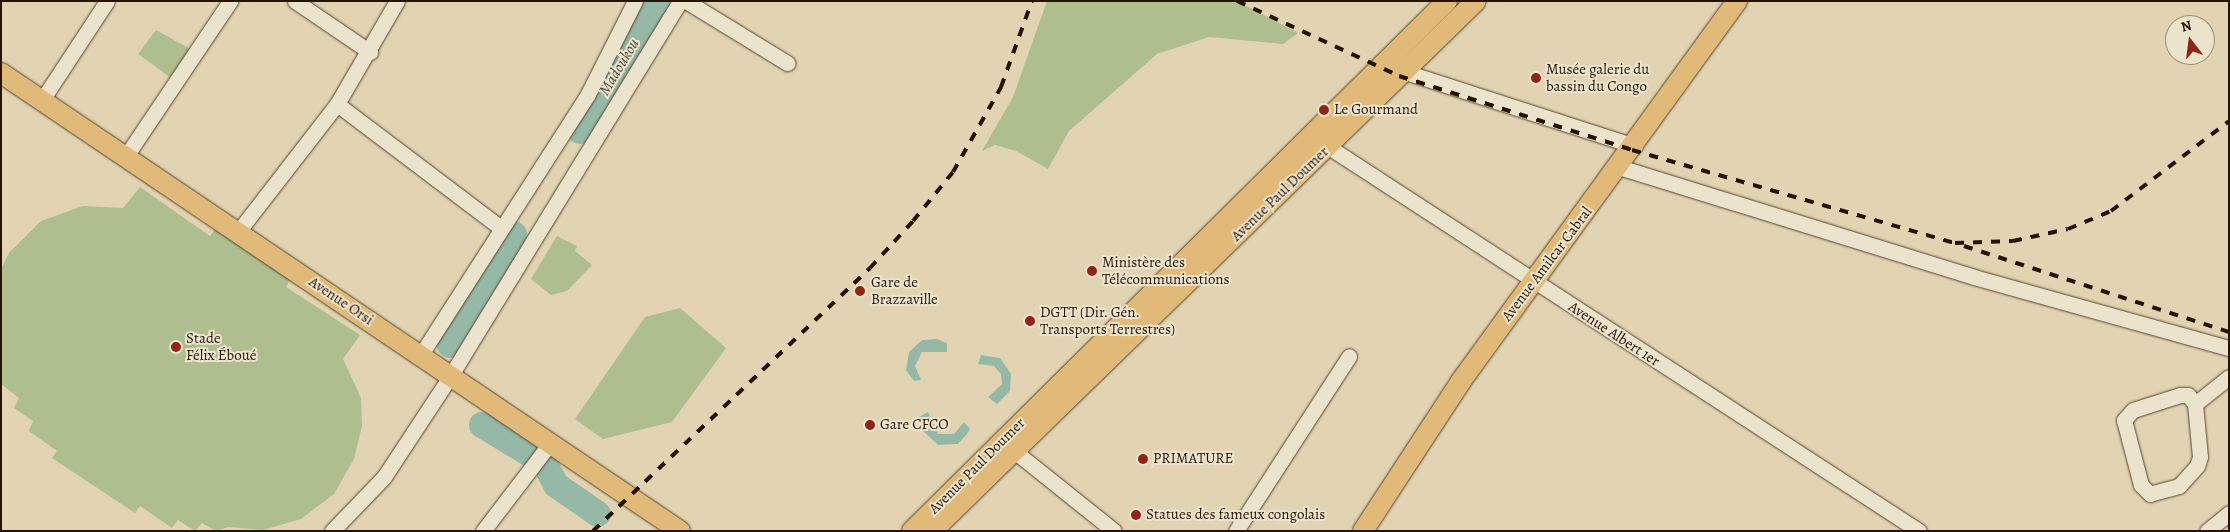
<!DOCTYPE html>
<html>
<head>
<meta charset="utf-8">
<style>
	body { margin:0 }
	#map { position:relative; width:2230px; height:532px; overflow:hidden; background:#e2d4b2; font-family:Alegreya,serif }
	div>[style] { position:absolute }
	.green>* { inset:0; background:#afbe8f }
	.water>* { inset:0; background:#96b9a7 }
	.river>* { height:26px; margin:-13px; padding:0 13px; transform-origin:13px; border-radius:13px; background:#96b9a7 }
	.roads { filter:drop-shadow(0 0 1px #544430) drop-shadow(0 0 1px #544430) }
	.minor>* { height:15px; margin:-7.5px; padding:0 7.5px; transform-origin:7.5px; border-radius:7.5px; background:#ece3cd }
	.major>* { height:20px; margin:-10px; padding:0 10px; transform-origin:10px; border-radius:10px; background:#e1ba79 }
	.rail>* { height:4px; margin-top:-2px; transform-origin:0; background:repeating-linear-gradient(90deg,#251404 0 9px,transparent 0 18px) }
	.dots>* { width:14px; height:14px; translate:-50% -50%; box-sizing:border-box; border:2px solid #ece3cd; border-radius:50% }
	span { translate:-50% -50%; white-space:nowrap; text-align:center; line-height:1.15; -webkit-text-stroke:4px #ece3cd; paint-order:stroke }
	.poi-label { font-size:15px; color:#251404 }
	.left { translate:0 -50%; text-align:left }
	.street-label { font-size:15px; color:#251404 }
	.water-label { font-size:16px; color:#4d4e3d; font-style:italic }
	.frame { position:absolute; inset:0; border:2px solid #251404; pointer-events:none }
	.north { position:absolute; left:2165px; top:15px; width:50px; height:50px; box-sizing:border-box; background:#ece3cd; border:1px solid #9c907d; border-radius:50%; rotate:345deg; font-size:14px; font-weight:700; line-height:20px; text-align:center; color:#251404 }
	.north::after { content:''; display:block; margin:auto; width:18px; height:22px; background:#8f2418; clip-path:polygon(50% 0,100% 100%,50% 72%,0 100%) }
</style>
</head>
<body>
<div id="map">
	<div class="green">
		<i style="clip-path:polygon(1047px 1px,1237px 1px,1298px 33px,1283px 44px,1209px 37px,1157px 54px,1069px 131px,1048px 169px,1016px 151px,995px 145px,982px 151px,1013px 97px)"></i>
		<i style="clip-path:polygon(156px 30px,192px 50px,171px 78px,138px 54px)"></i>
		<i style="clip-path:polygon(140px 187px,210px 236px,216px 228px,291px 278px,286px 287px,360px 335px,343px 359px,361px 398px,362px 426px,354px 459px,334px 494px,301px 519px,263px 530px,228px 527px,216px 531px,202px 523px,195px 531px,178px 520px,172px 528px,140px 506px,135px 513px,52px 458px,57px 451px,29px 431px,33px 421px,14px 408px,19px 398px,1px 384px,1px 269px,9px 253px,41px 221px,83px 206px,123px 208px)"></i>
		<i style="clip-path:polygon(557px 236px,577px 246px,575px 251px,592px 265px,567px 291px,551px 295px,531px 279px)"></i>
		<i style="clip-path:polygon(680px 308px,726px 348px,672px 422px,603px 439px,575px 419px,645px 317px)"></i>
	</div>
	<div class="water">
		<i style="clip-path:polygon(937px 339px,947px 343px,947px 352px,922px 352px,915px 366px,921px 380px,914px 381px,906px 370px,909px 352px,922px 340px)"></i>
		<i style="clip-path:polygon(981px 355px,1000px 358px,1011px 374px,1010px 391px,997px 404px,988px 397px,1002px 384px,1001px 374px,994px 366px,978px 364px)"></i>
		<i style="clip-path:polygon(928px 412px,938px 434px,954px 434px,964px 422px,970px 429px,968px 433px,958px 444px,938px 445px,921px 429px,919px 417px)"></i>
	</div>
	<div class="river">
		<i style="left:580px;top:131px;width:150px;rotate:-58.6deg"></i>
		<i style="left:450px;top:345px;width:128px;rotate:-60deg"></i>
		<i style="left:482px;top:425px;width:54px;rotate:31.3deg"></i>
		<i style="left:545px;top:464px;width:24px;rotate:62deg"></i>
		<i style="left:556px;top:485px;width:51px;rotate:34.6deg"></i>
	</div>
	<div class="roads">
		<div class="minor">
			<i style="left:295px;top:1px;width:91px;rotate:34.2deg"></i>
			<i style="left:686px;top:1px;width:119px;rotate:31.5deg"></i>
			<i style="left:1396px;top:69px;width:251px;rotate:17.9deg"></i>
			<i style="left:42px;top:100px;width:118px;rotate:-56.7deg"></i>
			<i style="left:337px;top:104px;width:206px;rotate:37.1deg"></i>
			<i style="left:1318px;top:140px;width:717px;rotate:33.05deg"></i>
			<i style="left:126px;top:156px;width:187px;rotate:-56.1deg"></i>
			<i style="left:1619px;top:167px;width:372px;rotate:17.2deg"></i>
			<i style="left:1974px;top:277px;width:265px;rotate:15.6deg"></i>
			<i style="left:237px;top:233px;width:163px;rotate:-52.2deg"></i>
			<i style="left:337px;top:104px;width:119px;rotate:-59.8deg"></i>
			<i style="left:420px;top:356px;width:311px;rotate:-57.3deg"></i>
			<i style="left:588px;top:94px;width:104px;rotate:-63.2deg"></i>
			<i style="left:2180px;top:395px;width:8px"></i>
			<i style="left:2188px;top:395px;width:11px;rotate:52deg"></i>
			<i style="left:2195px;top:404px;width:53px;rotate:84.6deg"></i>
			<i style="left:2200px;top:457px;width:9px;rotate:108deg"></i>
			<i style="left:2197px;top:466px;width:27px;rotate:132deg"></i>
			<i style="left:2179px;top:486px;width:30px;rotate:165deg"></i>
			<i style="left:2150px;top:494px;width:13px;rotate:-135deg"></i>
			<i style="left:2141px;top:485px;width:67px;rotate:-104.7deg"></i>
			<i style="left:2124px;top:420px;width:13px;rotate:-48deg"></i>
			<i style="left:2133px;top:410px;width:49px;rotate:-17.7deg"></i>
			<i style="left:2195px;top:404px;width:43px;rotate:-38.5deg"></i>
			<i style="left:1013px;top:450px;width:129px;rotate:38.7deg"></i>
			<i style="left:332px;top:531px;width:75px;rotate:-46.1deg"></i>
			<i style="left:384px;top:477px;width:122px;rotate:-56.7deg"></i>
			<i style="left:451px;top:375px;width:439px;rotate:-58.5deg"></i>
			<i style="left:483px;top:531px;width:112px;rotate:-52.6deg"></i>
			<i style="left:1236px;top:531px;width:208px;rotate:-57.1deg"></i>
			<i style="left:2207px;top:531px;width:28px;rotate:-39deg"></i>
		</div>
		<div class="major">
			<i style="left:1px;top:73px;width:819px;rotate:34deg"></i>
			<i style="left:912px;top:531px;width:753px;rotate:-44.73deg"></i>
			<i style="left:932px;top:531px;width:759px;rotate:-44.25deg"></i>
			<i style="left:1363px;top:531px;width:179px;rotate:-56.8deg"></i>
			<i style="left:1461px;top:381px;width:470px;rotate:-54deg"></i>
		</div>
	</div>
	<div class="rail">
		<i style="left:1237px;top:1px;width:179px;rotate:24.8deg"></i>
		<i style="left:1399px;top:76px;width:244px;rotate:17.6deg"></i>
		<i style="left:1632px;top:150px;width:336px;rotate:16.1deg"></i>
		<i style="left:1955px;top:243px;width:58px;rotate:-2deg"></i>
		<i style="left:2013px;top:241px;width:56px;rotate:-12.3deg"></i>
		<i style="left:2068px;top:229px;width:47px;rotate:-22.7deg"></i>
		<i style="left:2111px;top:211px;width:148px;rotate:-37.3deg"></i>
		<i style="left:1964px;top:246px;width:279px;rotate:18deg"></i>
		<i style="left:593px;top:531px;width:382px;rotate:-43.5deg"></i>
		<i style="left:870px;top:268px;width:64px;rotate:-47.5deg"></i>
		<i style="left:913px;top:221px;width:63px;rotate:-50.8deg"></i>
		<i style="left:953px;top:172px;width:98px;rotate:-60.5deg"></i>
		<i style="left:1001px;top:87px;width:91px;rotate:-70.2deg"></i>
	</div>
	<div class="dots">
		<i style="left:1536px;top:78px;background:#8f2418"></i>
		<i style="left:1324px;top:110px;background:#8f2418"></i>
		<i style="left:1092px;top:271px;background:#8f2418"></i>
		<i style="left:860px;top:291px;background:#8f2418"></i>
		<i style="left:1030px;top:321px;background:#8f2418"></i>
		<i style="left:176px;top:347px;background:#8f2418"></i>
		<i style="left:870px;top:425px;background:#8f2418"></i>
		<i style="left:1143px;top:459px;background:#8f2418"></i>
		<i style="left:1136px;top:515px;background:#8f2418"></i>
	</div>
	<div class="poi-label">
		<span class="left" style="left:1546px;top:78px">Musée galerie du<br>bassin du Congo</span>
		<span class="left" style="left:1334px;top:110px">Le Gourmand</span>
		<span class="left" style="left:1102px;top:271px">Ministère des<br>Télécommunications</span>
		<span class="left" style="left:871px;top:291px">Gare de<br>Brazzaville</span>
		<span class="left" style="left:1040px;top:321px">DGTT (Dir. Gén.<br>Transports Terrestres)</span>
		<span class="left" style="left:186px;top:347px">Stade<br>Félix Éboué</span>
		<span class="left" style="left:880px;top:425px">Gare CFCO</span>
		<span class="left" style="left:1153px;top:459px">PRIMATURE</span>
		<span class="left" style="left:1146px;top:515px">Statues des fameux congolais</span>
	</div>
	<div class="street-label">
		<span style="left:1280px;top:194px;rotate:-44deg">Avenue Paul Doumer</span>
		<span style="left:1547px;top:264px;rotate:-53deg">Avenue Amilcar Cabral</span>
		<span style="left:341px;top:301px;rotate:34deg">Avenue Orsi</span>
		<span style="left:1614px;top:334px;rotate:33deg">Avenue Albert 1er</span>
		<span style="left:977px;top:466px;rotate:-45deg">Avenue Paul Doumer</span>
	</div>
	<div class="water-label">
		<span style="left:619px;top:67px;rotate:-59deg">Madoukou</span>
	</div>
	<div class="frame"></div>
	<div class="north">N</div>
</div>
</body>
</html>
